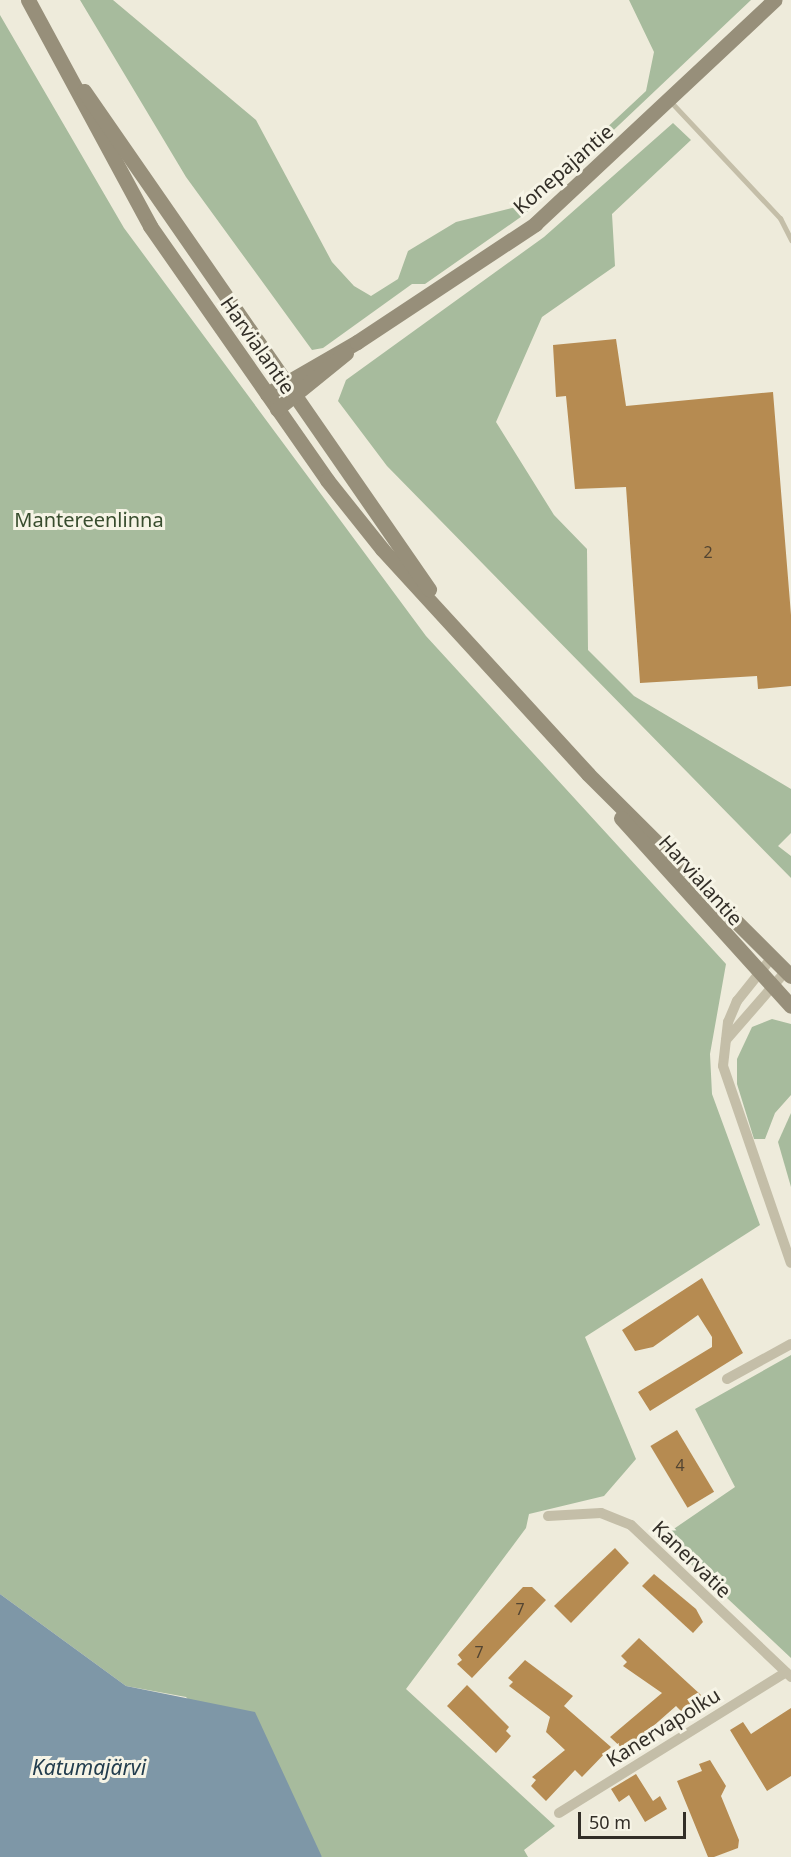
<!DOCTYPE html>
<html>
<head>
<meta charset="utf-8">
<style>
	body { margin:0 }
	#map { position:relative; width:791px; height:1857px; overflow:hidden; background:#eeebdb; font-family:"Noto Sans",sans-serif }
	div>[style] { position:absolute }
	.green>* { inset:0; background:#a7bb9d }
	.water>* { inset:0; background:#7e97a7 }
	.building>* { inset:0; background:#b68b51; transform-origin:0 0 }
	.lane>* { height:5px; margin:-2.5px; padding:0 2.5px; transform-origin:2.5px; border-radius:2.5px; background:#c4bea8 }
	.street>* { height:10px; margin:-5px; padding:0 5px; transform-origin:5px; border-radius:5px; background:#c4bea8 }
	.secondary>* { height:15px; margin:-7.5px; padding:0 7.5px; transform-origin:7.5px; border-radius:7.5px; background:#978f7a }
	span { translate:-50% -50%; white-space:nowrap; text-align:center; line-height:1.15; -webkit-text-stroke:6px #f6f4e6; paint-order:stroke }
	.number-label { font-size:16px; color:#534532 }
	.number-label span { -webkit-text-stroke-width:0 }
	.street-label { font-size:20px; color:#322e27 }
	.park-label { font-size:20px; color:#384d2e }
	.water-label { font-size:21px; color:#223d4e; font-style:italic }
	.scale { position:absolute; left:578px; top:1812px; width:108px; height:27px; box-sizing:border-box; border:3px solid #322e27; border-top:0; padding-left:8px; font-size:18px; line-height:21px; white-space:nowrap; color:#322e27; -webkit-text-stroke:4px #f6f4e6; paint-order:stroke }
</style>
</head>
<body>
<div id="map">
	<div class="green">
		<i style="clip-path:polygon(80px 0,113px 0,256px 120px,332px 262px,354px 286px,371px 296px,398px 279px,408px 251px,456px 222px,524px 205px,646px 91px,654px 52px,629px 0,751px 0,525px 214px,425px 284px,412px 284px,323px 348px,312px 350px,186px 177px)"></i>
		<i style="clip-path:polygon(0 15px,124px 228px,426px 636px,726px 964px,710px 1054px,712px 1094px,760px 1225px,585px 1337px,636px 1459px,604px 1496px,529px 1514px,526px 1528px,406px 1689px,555px 1826px,524px 1850px,528px 1857px,322px 1857px,186px 1697px,126px 1686px,0 1594px)"></i>
		<i style="clip-path:polygon(673px 123px,691px 140px,612px 214px,615px 266px,542px 317px,496px 422px,554px 515px,587px 549px,588px 650px,634px 696px,791px 789px,791px 833px,778px 846px,791px 856px,791px 878px,387px 466px,338px 401px,346px 380px,544px 237px)"></i>
		<i style="clip-path:polygon(772px 1019px,791px 1024px,791px 1095px,775px 1113px,765px 1139px,754px 1139px,737px 1084px,737px 1059px,752px 1027px)"></i>
		<i style="clip-path:polygon(791px 1113px,791px 1187px,778px 1142px)"></i>
		<i style="clip-path:polygon(791px 1355px,791px 1658px,662px 1537px,735px 1487px,695px 1409px)"></i>
	</div>
	<div class="water">
		<i style="clip-path:polygon(0 1594px,126px 1686px,255px 1712px,322px 1857px,0 1857px)"></i>
	</div>
	<div class="building">
		<i style="clip-path:polygon(616px 339px,626px 406px,773px 392px,791px 615px,791px 686px,758px 689px,757px 676px,640px 683px,626px 487px,575px 489px,566px 396px,556px 397px,553px 345px)"></i>
		<i style="clip-path:polygon(702px 1278px,743px 1353px,650px 1411px,638px 1392px,712px 1347px,712px 1337px,698px 1315px,653px 1347px,635px 1351px,622px 1330px)"></i>
		<i style="left:677px;top:1430px;width:72px;height:31px;rotate:59deg"></i>
		<i style="clip-path:polygon(615px 1548px,629px 1563px,571px 1623px,554px 1606px)"></i>
		<i style="clip-path:polygon(654px 1574px,696px 1609px,703px 1622px,693px 1633px,642px 1586px)"></i>
		<i style="clip-path:polygon(523px 1587px,532px 1587px,546px 1600px,472px 1678px,457px 1664px,462px 1660px,458px 1655px)"></i>
		<i style="clip-path:polygon(639px 1638px,701px 1695px,682px 1712px,676px 1706px,625px 1751px,610px 1737px,662px 1693px,623px 1666px,627px 1662px,621px 1656px)"></i>
		<i style="clip-path:polygon(525px 1660px,573px 1696px,564px 1706px,611px 1747px,582px 1777px,575px 1770px,546px 1801px,531px 1786px,536px 1780px,532px 1777px,565px 1750px,546px 1732px,550px 1717px,509px 1686px,513px 1682px,508px 1678px)"></i>
		<i style="clip-path:polygon(467px 1685px,509px 1727px,506px 1731px,511px 1736px,496px 1753px,447px 1706px)"></i>
		<i style="clip-path:polygon(791px 1708px,791px 1776px,767px 1791px,730px 1730px,743px 1722px,751px 1734px)"></i>
		<i style="clip-path:polygon(710px 1760px,726px 1786px,721px 1796px,739px 1840px,738px 1848px,714px 1857px,708px 1857px,677px 1781px,702px 1771px,699px 1764px)"></i>
		<i style="clip-path:polygon(636px 1774px,653px 1801px,660px 1796px,667px 1809px,645px 1822px,629px 1795px,619px 1802px,611px 1789px)"></i>
	</div>
	<div class="lane">
		<i style="left:670px;top:101px;width:161px;rotate:46.8deg"></i>
		<i style="left:780px;top:218px;width:25px;rotate:63deg"></i>
	</div>
	<div class="street">
		<i style="left:773px;top:956px;width:58px;rotate:128.7deg"></i>
		<i style="left:737px;top:1001px;width:23px;rotate:113deg"></i>
		<i style="left:728px;top:1022px;width:44px;rotate:96.5deg"></i>
		<i style="left:723px;top:1066px;width:208px;rotate:71deg"></i>
		<i style="left:726px;top:1040px;width:91px;rotate:-49deg"></i>
		<i style="left:727px;top:1379px;width:73px;rotate:-28.7deg"></i>
		<i style="left:548px;top:1516px;width:53px;rotate:-3.2deg"></i>
		<i style="left:601px;top:1513px;width:32px;rotate:22deg"></i>
		<i style="left:631px;top:1525px;width:221px;rotate:43.5deg"></i>
		<i style="left:559px;top:1813px;width:267px;rotate:-31.8deg"></i>
	</div>
	<div class="secondary">
		<i style="left:28px;top:0;width:257px;rotate:61.6deg"></i>
		<i style="left:150px;top:226px;width:310px;rotate:55.1deg"></i>
		<i style="left:327px;top:480px;width:88px;rotate:51.4deg"></i>
		<i style="left:382px;top:549px;width:305px;rotate:47.5deg"></i>
		<i style="left:588px;top:774px;width:286px;rotate:44.9deg"></i>
		<i style="left:84px;top:91px;width:606px;rotate:55.29deg"></i>
		<i style="left:267px;top:394px;width:104px;rotate:-30deg"></i>
		<i style="left:357px;top:342px;width:214px;rotate:-33.5deg"></i>
		<i style="left:535px;top:224px;width:328px;rotate:-43.1deg"></i>
		<i style="left:277px;top:409px;width:89px;rotate:-39.1deg"></i>
		<i style="left:621px;top:818px;width:253px;rotate:47.9deg"></i>
	</div>
	<div class="number-label">
		<span style="left:708px;top:552px">2</span>
		<span style="left:680px;top:1465px">4</span>
		<span style="left:520px;top:1609px">7</span>
		<span style="left:479px;top:1652px">7</span>
	</div>
	<div class="street-label">
		<span style="left:563px;top:169px;rotate:-41deg">Konepajantie</span>
		<span style="left:258px;top:345px;rotate:55deg">Harvialantie</span>
		<span style="left:701px;top:880px;rotate:48deg">Harvialantie</span>
		<span style="left:692px;top:1559px;rotate:44deg">Kanervatie</span>
		<span style="left:663px;top:1727px;rotate:-32deg">Kanervapolku</span>
	</div>
	<div class="park-label">
		<span style="left:89px;top:519px">Mantereenlinna</span>
	</div>
	<div class="water-label">
		<span style="left:89px;top:1767px">Katumajärvi</span>
	</div>
	<div class="scale">50 m</div>
</div>
</body>
</html>
